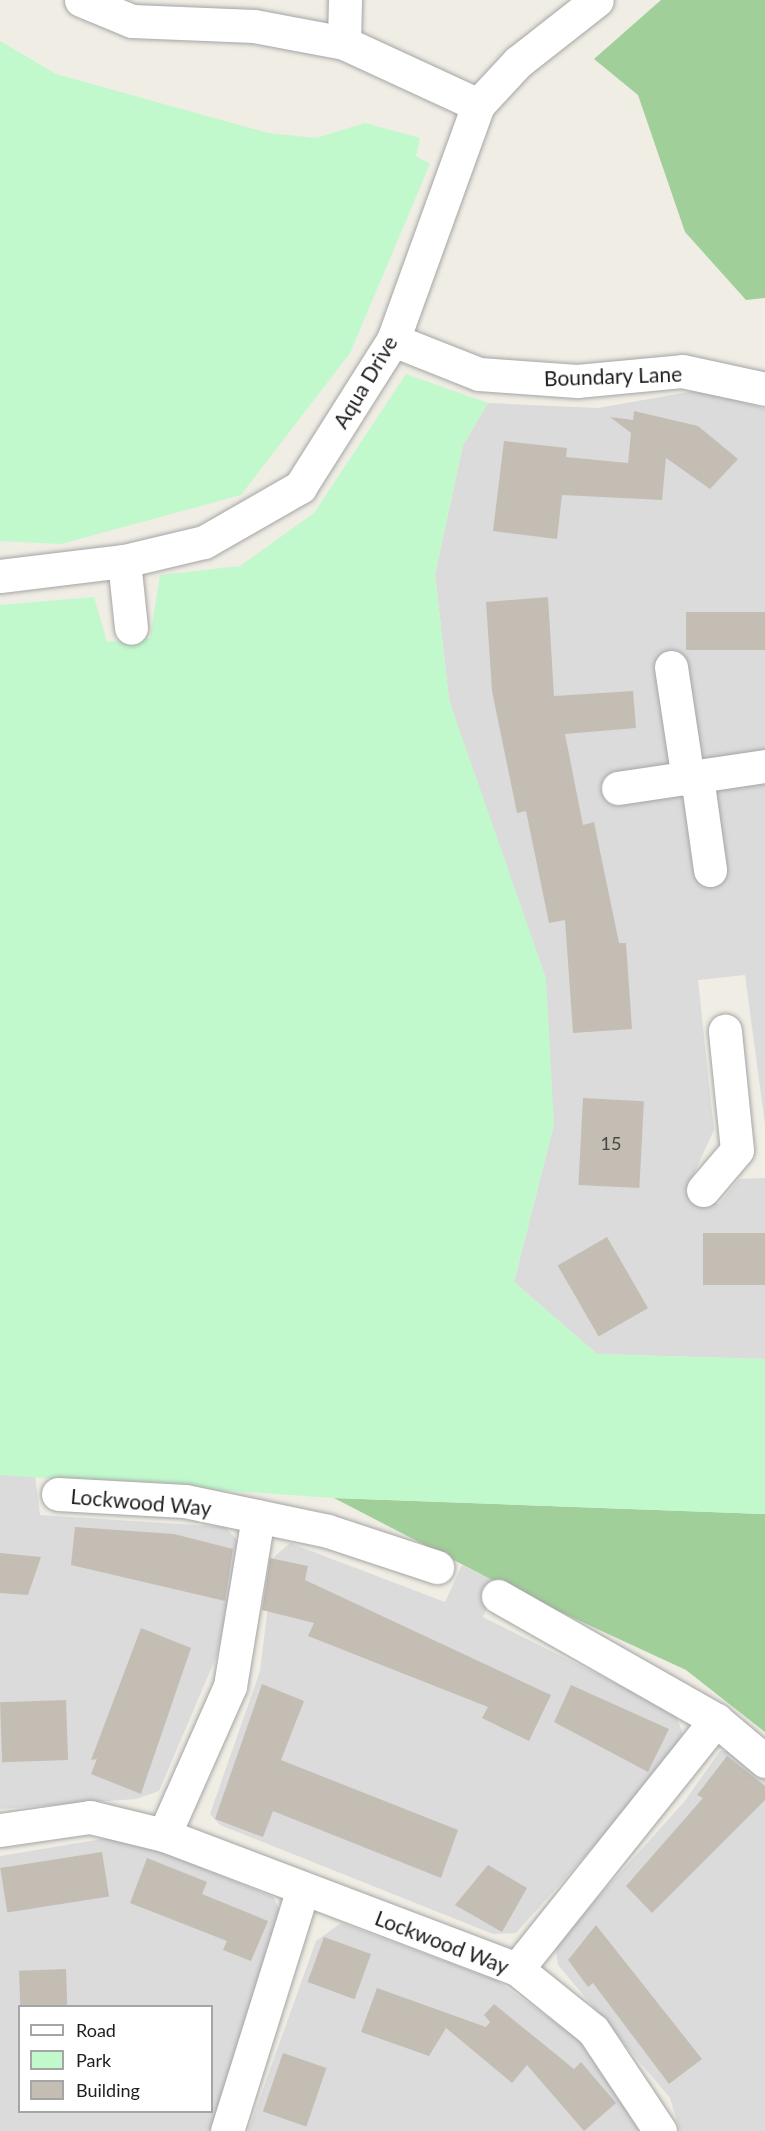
<!DOCTYPE html>
<html>
<head>
<meta charset="utf-8">
<style>
	body { margin:0 }
	#map { position:relative; width:765px; height:2131px; overflow:hidden; background:#efede4; font-family:Lato,sans-serif }
	div>[style] { position:absolute }
	.residential>* { inset:0; background:#dcdbdb }
	.forest>* { inset:0; background:#a1cf99 }
	.park>* { inset:0; background:#c1f9cd }
	.building>* { inset:0; background:#c4bdb4; transform-origin:0 0 }
	.roads { filter:drop-shadow(0 0 2px #a5a5a5) drop-shadow(0 0 2px #a5a5a5) }
	.minor>* { height:33px; margin:-16.5px; padding:0 16.5px; transform-origin:16.5px; border-radius:16.5px; background:#fff }
	span { translate:-50% -50%; white-space:nowrap; text-align:center; line-height:1.15; -webkit-text-stroke:4.5px #fff; paint-order:stroke }
	.number-label { font-size:18px; color:#484644 }
	.number-label span { -webkit-text-stroke-width:0 }
	.street-label { font-size:21px; color:#1e1e1e }
	.legend { position:absolute; left:18px; top:2005px; width:195px; height:108px; box-sizing:border-box; background:#fff; border:2px solid #a5a5a5; margin:0; padding:8px 10px; list-style:none; font-size:18px; color:#1e1e1e }
	.legend li { display:flex; align-items:center; gap:12px; height:30px }
	.legend b { width:30px; border:2px solid #a5a5a5 }
</style>
</head>
<body>
<div id="map">
	<div class="residential">
		<i style="clip-path:polygon(705px 389px,765px 409px,765px 1124px,745px 975px,698px 980px,714px 1130px,686px 1191px,719px 1204px,739px 1179px,765px 1178px,765px 1359px,597px 1354px,514px 1282px,554px 1124px,491px 829px,449px 700px,435px 574px,463px 445px,488px 403px,598px 408px)"></i>
		<i style="clip-path:polygon(0 1475px,35px 1475px,40px 1515px,225px 1527px,241px 1544px,217px 1655px,159px 1791px,136px 1799px,0 1809px)"></i>
		<i style="clip-path:polygon(290px 1543px,445px 1602px,462px 1565px,498px 1583px,483px 1617px,675px 1713px,683px 1734px,656px 1777px,516px 1933px,493px 1934px,220px 1825px,210px 1814px,260px 1671px,274px 1557px)"></i>
		<i style="clip-path:polygon(720px 1751px,739px 1751px,765px 1774px,765px 2131px,680px 2131px,670px 2098px,558px 1965px,555px 1945px,684px 1802px)"></i>
		<i style="clip-path:polygon(evenodd,108px 1838px,170px 1855px,273px 1897px,283px 1916px,217px 2131px,0 2131px,0 1856px,108px 1838px,20px 2006px,212px 2006px,212px 2112px,20px 2112px,20px 2006px)"></i>
		<i style="clip-path:polygon(341px 1923px,496px 1980px,583px 2042px,644px 2131px,248px 2131px,316px 1941px)"></i>
	</div>
	<div class="forest">
		<i style="clip-path:polygon(661px 0,765px 0,765px 298px,746px 300px,685px 232px,638px 95px,594px 59px)"></i>
		<i style="clip-path:polygon(334px 1498px,765px 1514px,765px 1732px,686px 1670px,498px 1583px)"></i>
	</div>
	<div class="park">
		<i style="clip-path:polygon(0 41px,56px 74px,268px 133px,316px 138px,365px 123px,420px 138px,416px 156px,430px 164px,350px 353px,241px 495px,61px 544px,0 541px)"></i>
		<i style="clip-path:polygon(406px 374px,488px 403px,463px 445px,435px 574px,449px 700px,546px 978px,554px 1124px,514px 1282px,597px 1354px,765px 1359px,765px 1514px,334px 1498px,0 1475px,0 605px,94px 597px,107px 642px,150px 638px,160px 575px,240px 566px,314px 513px)"></i>
	</div>
	<div class="building">
		<i style="clip-path:polygon(634px 411px,698px 426px,738px 459px,710px 489px,666px 458px,662px 500px,562px 495px,557px 539px,493px 531px,504px 441px,567px 448px,566px 457px,628px 463px,631px 433px,610px 417px,633px 420px)"></i>
		<i style="clip-path:polygon(548px 597px,554px 696px,633px 691px,636px 728px,565px 734px,583px 825px,594px 822px,619px 943px,626px 943px,632px 1029px,573px 1033px,565px 920px,549px 923px,526px 811px,517px 813px,492px 691px,486px 602px)"></i>
		<i style="left:765px;top:612px;width:38px;height:79px;rotate:90deg"></i>
		<i style="left:583px;top:1098px;width:61px;height:87px;rotate:3deg"></i>
		<i style="left:765px;top:1233px;width:52px;height:62px;rotate:90deg"></i>
		<i style="left:607px;top:1237px;width:82px;height:57px;rotate:60deg"></i>
		<i style="clip-path:polygon(75px 1527px,174px 1534px,233px 1549px,225px 1601px,71px 1565px)"></i>
		<i style="clip-path:polygon(0 1553px,41px 1557px,28px 1595px,0 1593px)"></i>
		<i style="clip-path:polygon(270px 1558px,308px 1566px,305px 1580px,551px 1695px,529px 1741px,482px 1718px,488px 1707px,308px 1636px,314px 1623px,262px 1610px)"></i>
		<i style="clip-path:polygon(141px 1628px,191px 1648px,141px 1794px,91px 1774px,97px 1759px,91px 1760px)"></i>
		<i style="clip-path:polygon(262px 1684px,304px 1701px,281px 1760px,458px 1830px,441px 1878px,273px 1811px,263px 1837px,215px 1819px)"></i>
		<i style="clip-path:polygon(571px 1685px,669px 1729px,648px 1772px,554px 1722px)"></i>
		<i style="left:66px;top:1700px;width:60px;height:66px;rotate:88deg"></i>
		<i style="clip-path:polygon(727px 1756px,765px 1786px,765px 1800px,652px 1913px,626px 1886px,703px 1798px,697px 1795px)"></i>
		<i style="left:102px;top:1852px;width:45px;height:103px;rotate:81deg"></i>
		<i style="clip-path:polygon(147px 1858px,207px 1882px,202px 1894px,268px 1921px,251px 1961px,223px 1950px,227px 1941px,130px 1903px)"></i>
		<i style="clip-path:polygon(488px 1865px,527px 1888px,502px 1932px,455px 1905px)"></i>
		<i style="clip-path:polygon(596px 1925px,702px 2059px,669px 2084px,593px 1983px,588px 1987px,568px 1960px)"></i>
		<i style="left:324px;top:1937px;width:50px;height:48px;rotate:20deg"></i>
		<i style="left:66px;top:1969px;width:38px;height:47px;rotate:88deg"></i>
		<i style="clip-path:polygon(377px 1988px,486px 2027px,490px 2022px,484px 2015px,494px 2004px,574px 2069px,581px 2062px,616px 2103px,584px 2131px,527px 2065px,512px 2083px,446px 2028px,429px 2056px,361px 2032px)"></i>
		<i style="left:283px;top:2053px;width:46px;height:62px;rotate:19deg"></i>
	</div>
	<div class="roads">
		<div class="minor">
			<i style="left:81px;top:0;width:55px;rotate:22.4deg"></i>
			<i style="left:132px;top:21px;width:122px;rotate:2.3deg"></i>
			<i style="left:254px;top:26px;width:92px;rotate:10.7deg"></i>
			<i style="left:344px;top:43px;width:148px;rotate:24.8deg"></i>
			<i style="left:344px;top:43px;width:43px;rotate:-88.7deg"></i>
			<i style="left:393px;top:340px;width:92px;rotate:21.6deg"></i>
			<i style="left:479px;top:374px;width:98px;rotate:4.1deg"></i>
			<i style="left:577px;top:381px;width:105px;rotate:-5.4deg"></i>
			<i style="left:682px;top:371px;width:85px;rotate:12.2deg"></i>
			<i style="left:124px;top:561px;width:67px;rotate:84deg"></i>
			<i style="left:0;top:576px;width:125px;rotate:-6.9deg"></i>
			<i style="left:124px;top:561px;width:82px;rotate:-13.4deg"></i>
			<i style="left:204px;top:542px;width:111px;rotate:-29.8deg"></i>
			<i style="left:300px;top:487px;width:174px;rotate:-57.7deg"></i>
			<i style="left:393px;top:340px;width:250px;rotate:-70.1deg"></i>
			<i style="left:478px;top:105px;width:59px;rotate:-47.1deg"></i>
			<i style="left:518px;top:62px;width:100px;rotate:-38.1deg"></i>
			<i style="left:671px;top:667px;width:114px;rotate:81.4deg"></i>
			<i style="left:697px;top:777px;width:94px;rotate:82deg"></i>
			<i style="left:618px;top:788px;width:149px;rotate:-8.5deg"></i>
			<i style="left:703px;top:1190px;width:52px;rotate:-49.6deg"></i>
			<i style="left:737px;top:1150px;width:120px;rotate:-95.8deg"></i>
			<i style="left:58px;top:1494px;width:127px;rotate:3.2deg"></i>
			<i style="left:185px;top:1501px;width:146px;rotate:11.8deg"></i>
			<i style="left:328px;top:1531px;width:115px;rotate:18.3deg"></i>
			<i style="left:498px;top:1596px;width:251px;rotate:29.6deg"></i>
			<i style="left:716px;top:1720px;width:64px;rotate:39.9deg"></i>
			<i style="left:0;top:1830px;width:91px;rotate:-8.2deg"></i>
			<i style="left:90px;top:1817px;width:76px;rotate:13.7deg"></i>
			<i style="left:164px;top:1835px;width:378px;rotate:20.8deg"></i>
			<i style="left:517px;top:1969px;width:97px;rotate:38.8deg"></i>
			<i style="left:593px;top:2030px;width:121px;rotate:56.4deg"></i>
			<i style="left:164px;top:1835px;width:163px;rotate:-66.1deg"></i>
			<i style="left:230px;top:1686px;width:172px;rotate:-80.6deg"></i>
			<i style="left:517px;top:1969px;width:319px;rotate:-51.4deg"></i>
			<i style="left:227px;top:2131px;width:254px;rotate:-72.6deg"></i>
		</div>
	</div>
	<div class="number-label">
		<span style="left:611px;top:1143px">15</span>
	</div>
	<div class="street-label">
		<span style="left:613px;top:376px;rotate:-2deg">Boundary Lane</span>
		<span style="left:365px;top:382px;rotate:-59deg">Aqua Drive</span>
		<span style="left:141px;top:1502px;rotate:5deg">Lockwood Way</span>
		<span style="left:442px;top:1942px;rotate:21deg">Lockwood Way</span>
	</div>
	<ul class="legend">
	<li><b style="height:8px;background:#fff"></b>Road</li>
	<li><b style="height:16px;background:#c1f9cd"></b>Park</li>
	<li><b style="height:16px;background:#c4bdb4"></b>Building</li>
	</ul>
</div>
</body>
</html>
